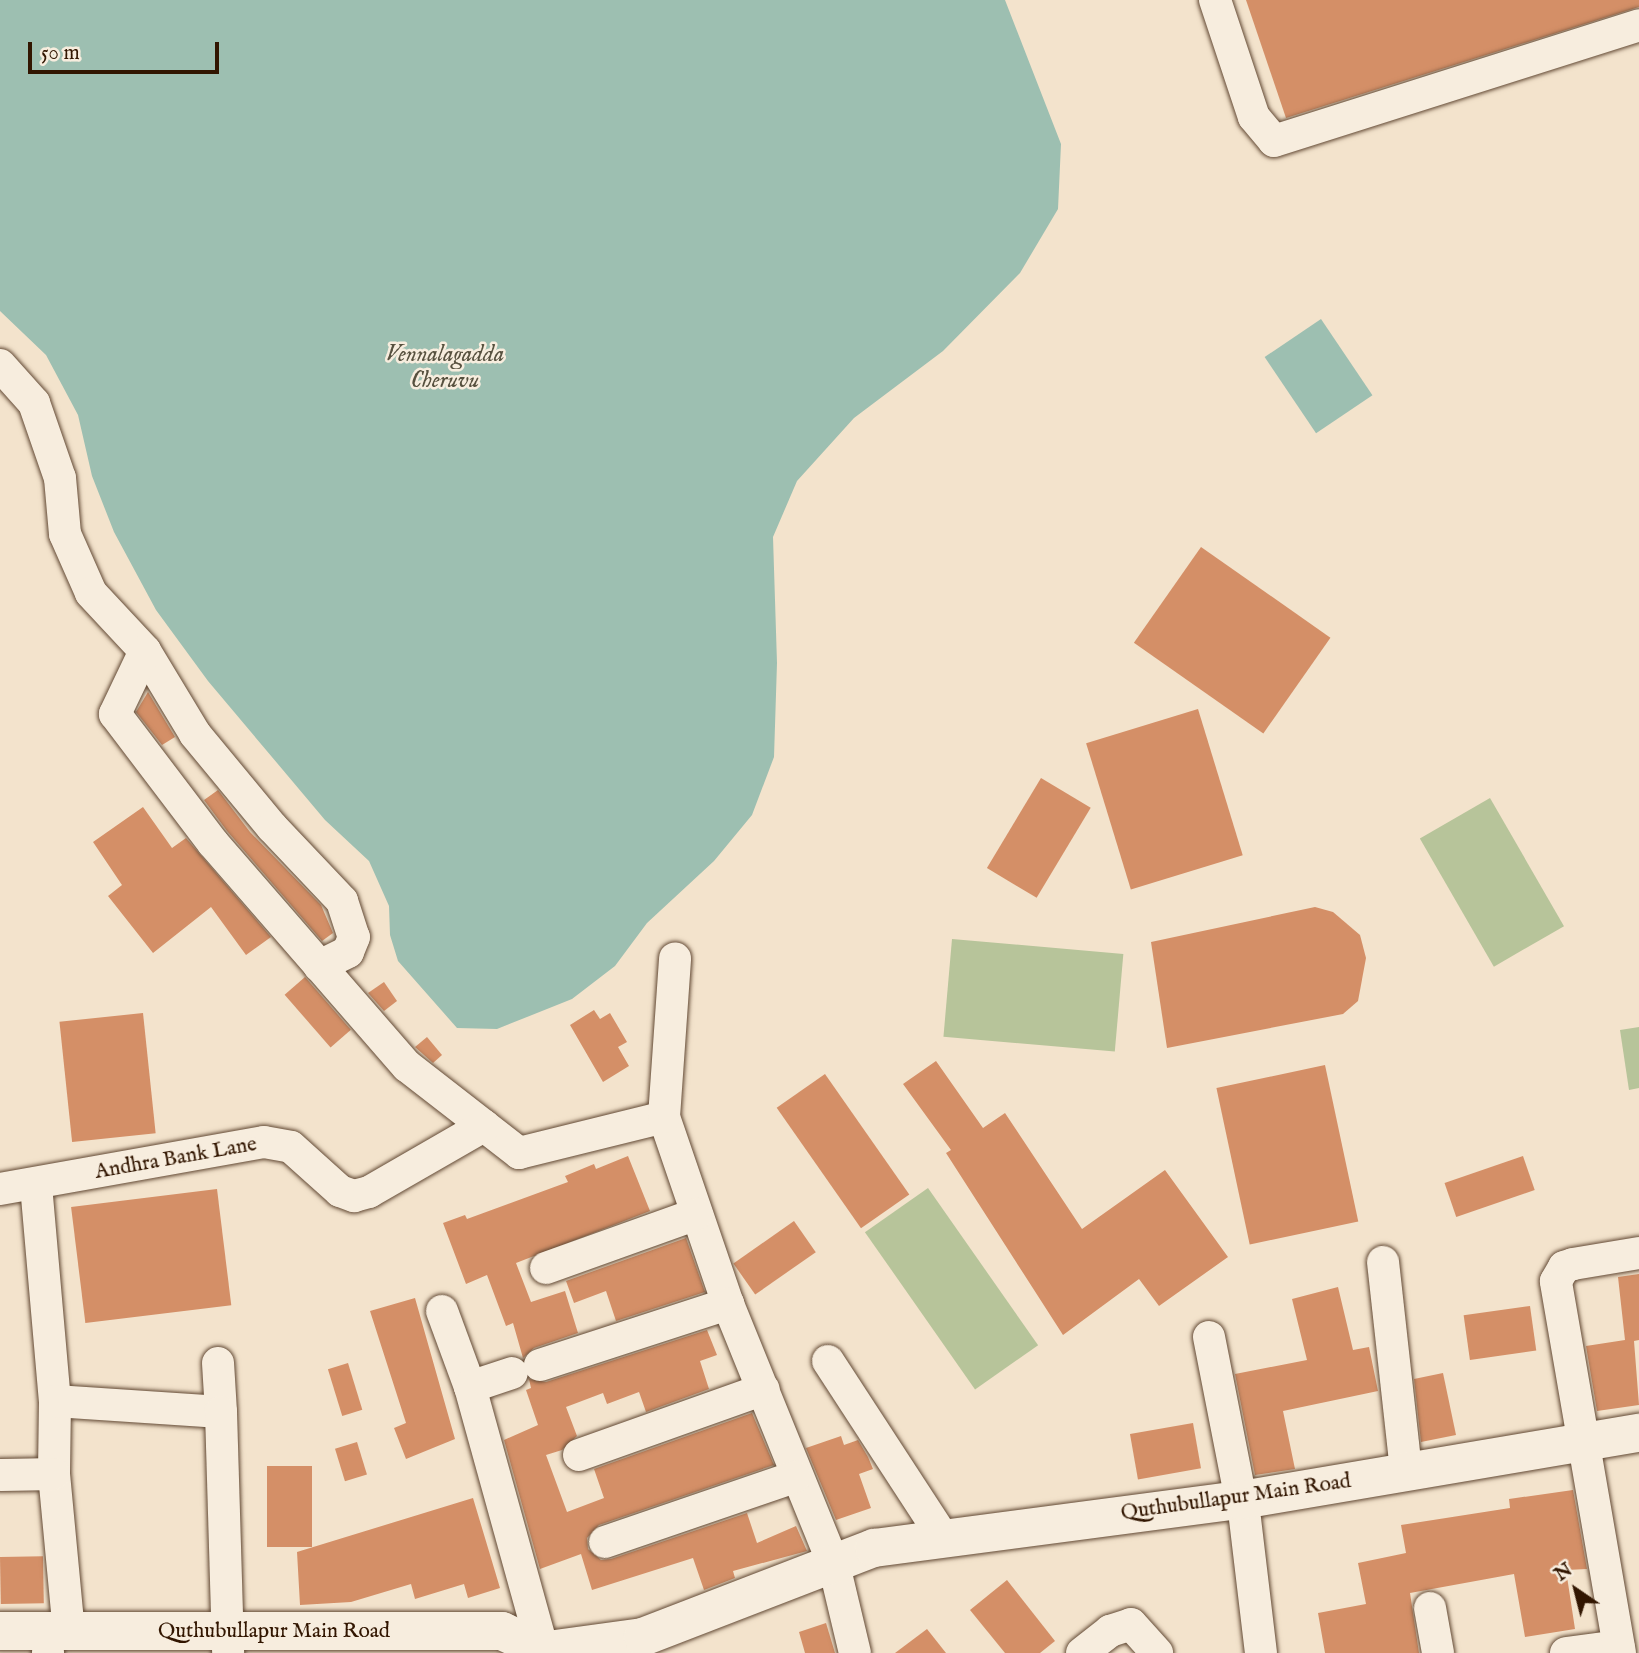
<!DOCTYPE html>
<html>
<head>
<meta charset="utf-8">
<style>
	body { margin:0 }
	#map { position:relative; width:1639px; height:1653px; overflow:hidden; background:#f3e3cc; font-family:"IM FELL English",serif }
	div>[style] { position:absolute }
	.green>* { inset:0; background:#b7c49a; transform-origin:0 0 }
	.water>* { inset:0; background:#9dbfb1; transform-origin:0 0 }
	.building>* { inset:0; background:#d48f67; transform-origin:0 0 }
	.roads { filter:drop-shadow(0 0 2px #624934) drop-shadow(0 0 2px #624934) }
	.minor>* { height:32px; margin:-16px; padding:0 16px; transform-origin:16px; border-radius:16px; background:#f7edde }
	.secondary>* { height:38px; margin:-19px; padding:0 19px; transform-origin:19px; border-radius:19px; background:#f7edde }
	span { translate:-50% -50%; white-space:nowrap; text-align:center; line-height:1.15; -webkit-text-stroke:5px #f7edde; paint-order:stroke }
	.street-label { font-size:21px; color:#321601 }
	.water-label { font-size:23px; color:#57513f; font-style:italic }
	.north { position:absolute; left:1541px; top:1555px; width:70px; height:70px; -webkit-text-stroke:5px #f7edde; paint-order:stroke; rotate:325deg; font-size:19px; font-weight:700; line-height:28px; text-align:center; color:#321601 }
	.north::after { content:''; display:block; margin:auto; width:24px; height:32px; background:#321601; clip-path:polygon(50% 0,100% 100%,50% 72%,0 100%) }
	.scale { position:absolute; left:28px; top:42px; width:191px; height:32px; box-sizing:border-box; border:4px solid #321601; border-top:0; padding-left:9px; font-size:21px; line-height:24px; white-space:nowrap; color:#321601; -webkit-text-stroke:5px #f7edde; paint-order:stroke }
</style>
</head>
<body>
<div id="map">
	<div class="green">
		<i style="left:1490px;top:798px;width:148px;height:81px;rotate:60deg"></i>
		<i style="left:952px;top:939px;width:172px;height:98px;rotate:5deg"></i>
		<i style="clip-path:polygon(1639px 1027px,1639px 1088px,1629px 1090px,1620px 1030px)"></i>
		<i style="left:928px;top:1188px;width:192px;height:77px;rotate:55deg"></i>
	</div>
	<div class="water">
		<i style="clip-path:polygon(0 0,1005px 0,1061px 144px,1058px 209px,1020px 273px,943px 351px,854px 418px,797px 481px,773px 537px,777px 663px,774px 757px,752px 815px,714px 861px,647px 923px,615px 966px,572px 999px,497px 1029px,457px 1028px,398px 961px,390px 935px,389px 906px,369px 861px,325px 820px,208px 681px,156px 610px,114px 532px,92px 476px,78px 415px,46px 355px,0 311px)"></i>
		<i style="left:1321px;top:319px;width:92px;height:68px;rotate:56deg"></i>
	</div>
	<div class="building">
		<i style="clip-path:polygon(1246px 0,1639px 0,1639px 7px,1286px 118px)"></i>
		<i style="left:1201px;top:547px;width:158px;height:117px;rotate:35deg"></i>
		<i style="clip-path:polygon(148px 692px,175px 737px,162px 745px,136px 712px)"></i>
		<i style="left:1198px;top:709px;width:153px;height:117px;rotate:73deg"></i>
		<i style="left:1041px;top:778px;width:58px;height:105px;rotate:31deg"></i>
		<i style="clip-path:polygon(218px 790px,250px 832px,321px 905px,333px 933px,322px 941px,227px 831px,204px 800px)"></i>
		<i style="clip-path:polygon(143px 807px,172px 848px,186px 838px,271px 937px,246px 955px,211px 907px,153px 953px,108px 896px,122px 885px,93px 842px)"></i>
		<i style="clip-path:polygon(1315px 907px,1333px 912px,1360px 935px,1366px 958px,1358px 1001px,1343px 1014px,1167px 1048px,1151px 942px)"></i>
		<i style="left:305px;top:977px;width:70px;height:27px;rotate:49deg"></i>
		<i style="clip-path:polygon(384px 982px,397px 1001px,384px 1011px,368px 993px)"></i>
		<i style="clip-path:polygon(594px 1010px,600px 1019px,610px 1013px,627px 1042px,618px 1047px,629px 1066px,603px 1082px,570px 1025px)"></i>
		<i style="left:143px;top:1013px;width:121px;height:84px;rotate:84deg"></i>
		<i style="clip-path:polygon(427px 1037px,442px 1055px,433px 1063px,415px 1047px)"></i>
		<i style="clip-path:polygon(936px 1061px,983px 1128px,1005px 1113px,1082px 1229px,1165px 1170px,1228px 1257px,1159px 1306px,1139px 1279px,1063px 1335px,946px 1153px,951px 1150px,903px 1084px)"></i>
		<i style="left:1325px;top:1065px;width:160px;height:111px;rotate:78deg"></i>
		<i style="left:825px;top:1074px;width:147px;height:59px;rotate:55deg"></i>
		<i style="clip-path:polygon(628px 1156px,650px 1211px,516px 1263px,531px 1302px,565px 1291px,578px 1333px,534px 1348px,523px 1358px,513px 1323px,506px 1326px,487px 1275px,466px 1284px,443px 1223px,465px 1215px,467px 1219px,568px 1182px,565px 1176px,594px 1164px,596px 1169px)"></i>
		<i style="left:1523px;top:1156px;width:36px;height:83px;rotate:71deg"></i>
		<i style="left:217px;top:1189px;width:117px;height:147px;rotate:83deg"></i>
		<i style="left:794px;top:1221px;width:38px;height:74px;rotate:55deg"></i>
		<i style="clip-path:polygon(686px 1238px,705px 1292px,616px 1321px,606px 1291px,574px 1303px,566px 1281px)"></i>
		<i style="clip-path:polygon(1639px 1274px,1639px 1340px,1634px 1341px,1639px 1405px,1597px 1411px,1586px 1346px,1625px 1340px,1618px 1277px)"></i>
		<i style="clip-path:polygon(1338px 1287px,1353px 1350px,1369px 1347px,1378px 1391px,1283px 1411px,1295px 1469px,1255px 1475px,1235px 1374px,1307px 1360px,1292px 1299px)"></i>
		<i style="clip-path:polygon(415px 1298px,455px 1439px,406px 1459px,394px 1428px,406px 1423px,370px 1311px)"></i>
		<i style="left:1530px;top:1306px;width:45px;height:67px;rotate:82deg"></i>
		<i style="clip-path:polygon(707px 1330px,717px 1355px,700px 1361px,709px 1389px,646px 1412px,639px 1392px,607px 1404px,603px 1393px,566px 1407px,577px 1436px,562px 1450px,546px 1455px,567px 1512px,604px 1498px,594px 1469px,752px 1413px,774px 1465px,599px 1525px,587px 1538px,588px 1549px,601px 1560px,611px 1559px,747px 1513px,757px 1543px,796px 1526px,807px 1551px,733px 1571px,735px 1578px,704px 1590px,693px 1558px,592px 1590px,581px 1554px,540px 1569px,504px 1440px,538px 1425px,526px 1390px,531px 1388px,529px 1379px,546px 1382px)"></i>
		<i style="left:348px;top:1363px;width:49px;height:21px;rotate:73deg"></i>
		<i style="clip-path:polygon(1443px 1373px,1456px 1435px,1421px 1442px,1414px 1379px)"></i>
		<i style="left:1193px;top:1423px;width:46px;height:64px;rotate:80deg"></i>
		<i style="clip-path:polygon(841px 1436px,844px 1445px,858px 1440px,868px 1457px,873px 1469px,859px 1474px,871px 1508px,836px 1520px,806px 1448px)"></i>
		<i style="left:357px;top:1442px;width:34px;height:23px;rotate:73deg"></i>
		<i style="left:267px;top:1466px;width:45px;height:81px"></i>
		<i style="clip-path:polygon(1573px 1490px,1587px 1569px,1566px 1570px,1575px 1629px,1525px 1637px,1514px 1574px,1410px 1593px,1419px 1653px,1325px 1653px,1318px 1613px,1366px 1604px,1358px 1563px,1406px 1553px,1401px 1525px,1510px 1508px,1509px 1499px)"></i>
		<i style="clip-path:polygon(473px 1498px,500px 1588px,468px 1598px,464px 1584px,415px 1599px,411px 1584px,351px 1602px,300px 1605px,297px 1552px)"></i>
		<i style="left:0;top:1557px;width:43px;height:47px;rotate:-1deg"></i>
		<i style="clip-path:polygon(1007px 1580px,1055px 1641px,1040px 1653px,1005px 1653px,970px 1610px)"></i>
		<i style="clip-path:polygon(826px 1623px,835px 1653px,805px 1653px,799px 1632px)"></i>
		<i style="clip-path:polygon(927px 1629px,946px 1653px,895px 1653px)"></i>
	</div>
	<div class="roads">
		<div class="minor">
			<i style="left:1215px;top:0;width:123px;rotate:71.6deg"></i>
			<i style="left:1254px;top:117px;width:31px;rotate:50deg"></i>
			<i style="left:1274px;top:141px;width:383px;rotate:-17.6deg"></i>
			<i style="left:0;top:365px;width:51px;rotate:48.2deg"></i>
			<i style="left:34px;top:403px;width:79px;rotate:70.9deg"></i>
			<i style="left:60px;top:478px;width:56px;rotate:84.9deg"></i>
			<i style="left:65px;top:534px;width:64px;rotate:66.2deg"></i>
			<i style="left:91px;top:593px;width:79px;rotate:47deg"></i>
			<i style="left:145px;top:651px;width:97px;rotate:58.9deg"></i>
			<i style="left:195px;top:734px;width:121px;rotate:50.4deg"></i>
			<i style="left:272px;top:827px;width:102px;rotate:46.6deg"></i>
			<i style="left:342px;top:901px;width:38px;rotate:72deg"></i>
			<i style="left:354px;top:937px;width:16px;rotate:112deg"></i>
			<i style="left:348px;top:952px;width:32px;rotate:154deg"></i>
			<i style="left:145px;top:651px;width:70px;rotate:115.5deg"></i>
			<i style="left:115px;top:714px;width:162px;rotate:52.8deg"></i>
			<i style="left:213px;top:843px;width:296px;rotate:49deg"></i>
			<i style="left:407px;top:1066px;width:142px;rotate:37.8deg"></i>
			<i style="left:519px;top:1153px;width:149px;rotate:-13.9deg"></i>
			<i style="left:664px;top:1117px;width:198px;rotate:71.1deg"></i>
			<i style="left:728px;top:1304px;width:282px;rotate:67.9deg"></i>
			<i style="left:834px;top:1565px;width:90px;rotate:76.6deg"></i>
			<i style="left:664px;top:1117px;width:159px;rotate:-86deg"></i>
			<i style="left:36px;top:1185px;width:217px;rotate:85deg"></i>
			<i style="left:55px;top:1401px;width:73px;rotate:90.8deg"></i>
			<i style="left:54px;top:1474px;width:160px;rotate:84.6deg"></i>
			<i style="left:0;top:1189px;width:268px;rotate:-10.1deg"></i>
			<i style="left:264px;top:1142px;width:27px;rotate:10deg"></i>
			<i style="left:291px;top:1147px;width:66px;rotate:41.9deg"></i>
			<i style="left:340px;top:1191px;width:15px;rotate:20deg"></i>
			<i style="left:354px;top:1196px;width:16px;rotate:-15deg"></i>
			<i style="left:369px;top:1192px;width:133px;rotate:-29.9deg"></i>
			<i style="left:1383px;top:1262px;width:211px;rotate:83.7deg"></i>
			<i style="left:546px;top:1268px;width:160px;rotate:-19.7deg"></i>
			<i style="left:442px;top:1311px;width:81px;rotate:69.8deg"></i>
			<i style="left:470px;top:1387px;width:273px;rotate:74.5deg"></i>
			<i style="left:1209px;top:1337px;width:166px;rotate:78.9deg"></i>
			<i style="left:828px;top:1361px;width:212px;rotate:56.9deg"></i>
			<i style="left:540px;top:1365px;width:198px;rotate:-18deg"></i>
			<i style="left:470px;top:1387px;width:44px;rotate:-18.4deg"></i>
			<i style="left:55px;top:1401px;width:166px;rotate:3.8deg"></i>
			<i style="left:221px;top:1412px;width:49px;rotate:-93.5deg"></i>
			<i style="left:221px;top:1412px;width:241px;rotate:88.3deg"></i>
			<i style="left:579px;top:1455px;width:196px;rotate:-19.6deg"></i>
			<i style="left:0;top:1475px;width:54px;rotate:-1.1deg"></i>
			<i style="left:1245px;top:1519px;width:135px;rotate:83.2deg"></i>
			<i style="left:605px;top:1542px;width:201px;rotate:-18.9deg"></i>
			<i style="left:1430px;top:1608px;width:46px;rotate:79.9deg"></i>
			<i style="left:48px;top:1652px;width:1px;rotate:90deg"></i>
			<i style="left:1082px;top:1653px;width:36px;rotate:-38deg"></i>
			<i style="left:1110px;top:1631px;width:22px;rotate:-18deg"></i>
			<i style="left:1131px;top:1624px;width:39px;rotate:48deg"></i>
			<i style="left:1566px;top:1653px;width:53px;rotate:-7.5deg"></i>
			<i style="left:1620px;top:1653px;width:377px;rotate:-99.8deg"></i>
			<i style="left:1556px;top:1281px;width:16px;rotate:-60deg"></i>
			<i style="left:1564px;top:1267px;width:9px;rotate:-18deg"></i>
			<i style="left:1573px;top:1264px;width:67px;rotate:-9.5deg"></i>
		</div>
		<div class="secondary">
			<i style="left:0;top:1631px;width:502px"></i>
			<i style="left:502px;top:1631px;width:45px;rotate:24.9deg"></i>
			<i style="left:526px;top:1653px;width:118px;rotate:-7.8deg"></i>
			<i style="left:643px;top:1637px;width:248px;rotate:-21.1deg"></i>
			<i style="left:874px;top:1548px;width:370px;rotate:-7.5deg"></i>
			<i style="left:1241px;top:1500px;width:404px;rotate:-9.6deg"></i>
		</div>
	</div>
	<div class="street-label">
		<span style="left:176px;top:1159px;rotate:-10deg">Andhra Bank Lane</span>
		<span style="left:1236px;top:1498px;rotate:-8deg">Quthubullapur Main Road</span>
		<span style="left:274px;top:1632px">Quthubullapur Main Road</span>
	</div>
	<div class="water-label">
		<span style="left:445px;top:368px">Vennalagadda<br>Cheruvu</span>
	</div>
	<div class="north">N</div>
	<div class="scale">50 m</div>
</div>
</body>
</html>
